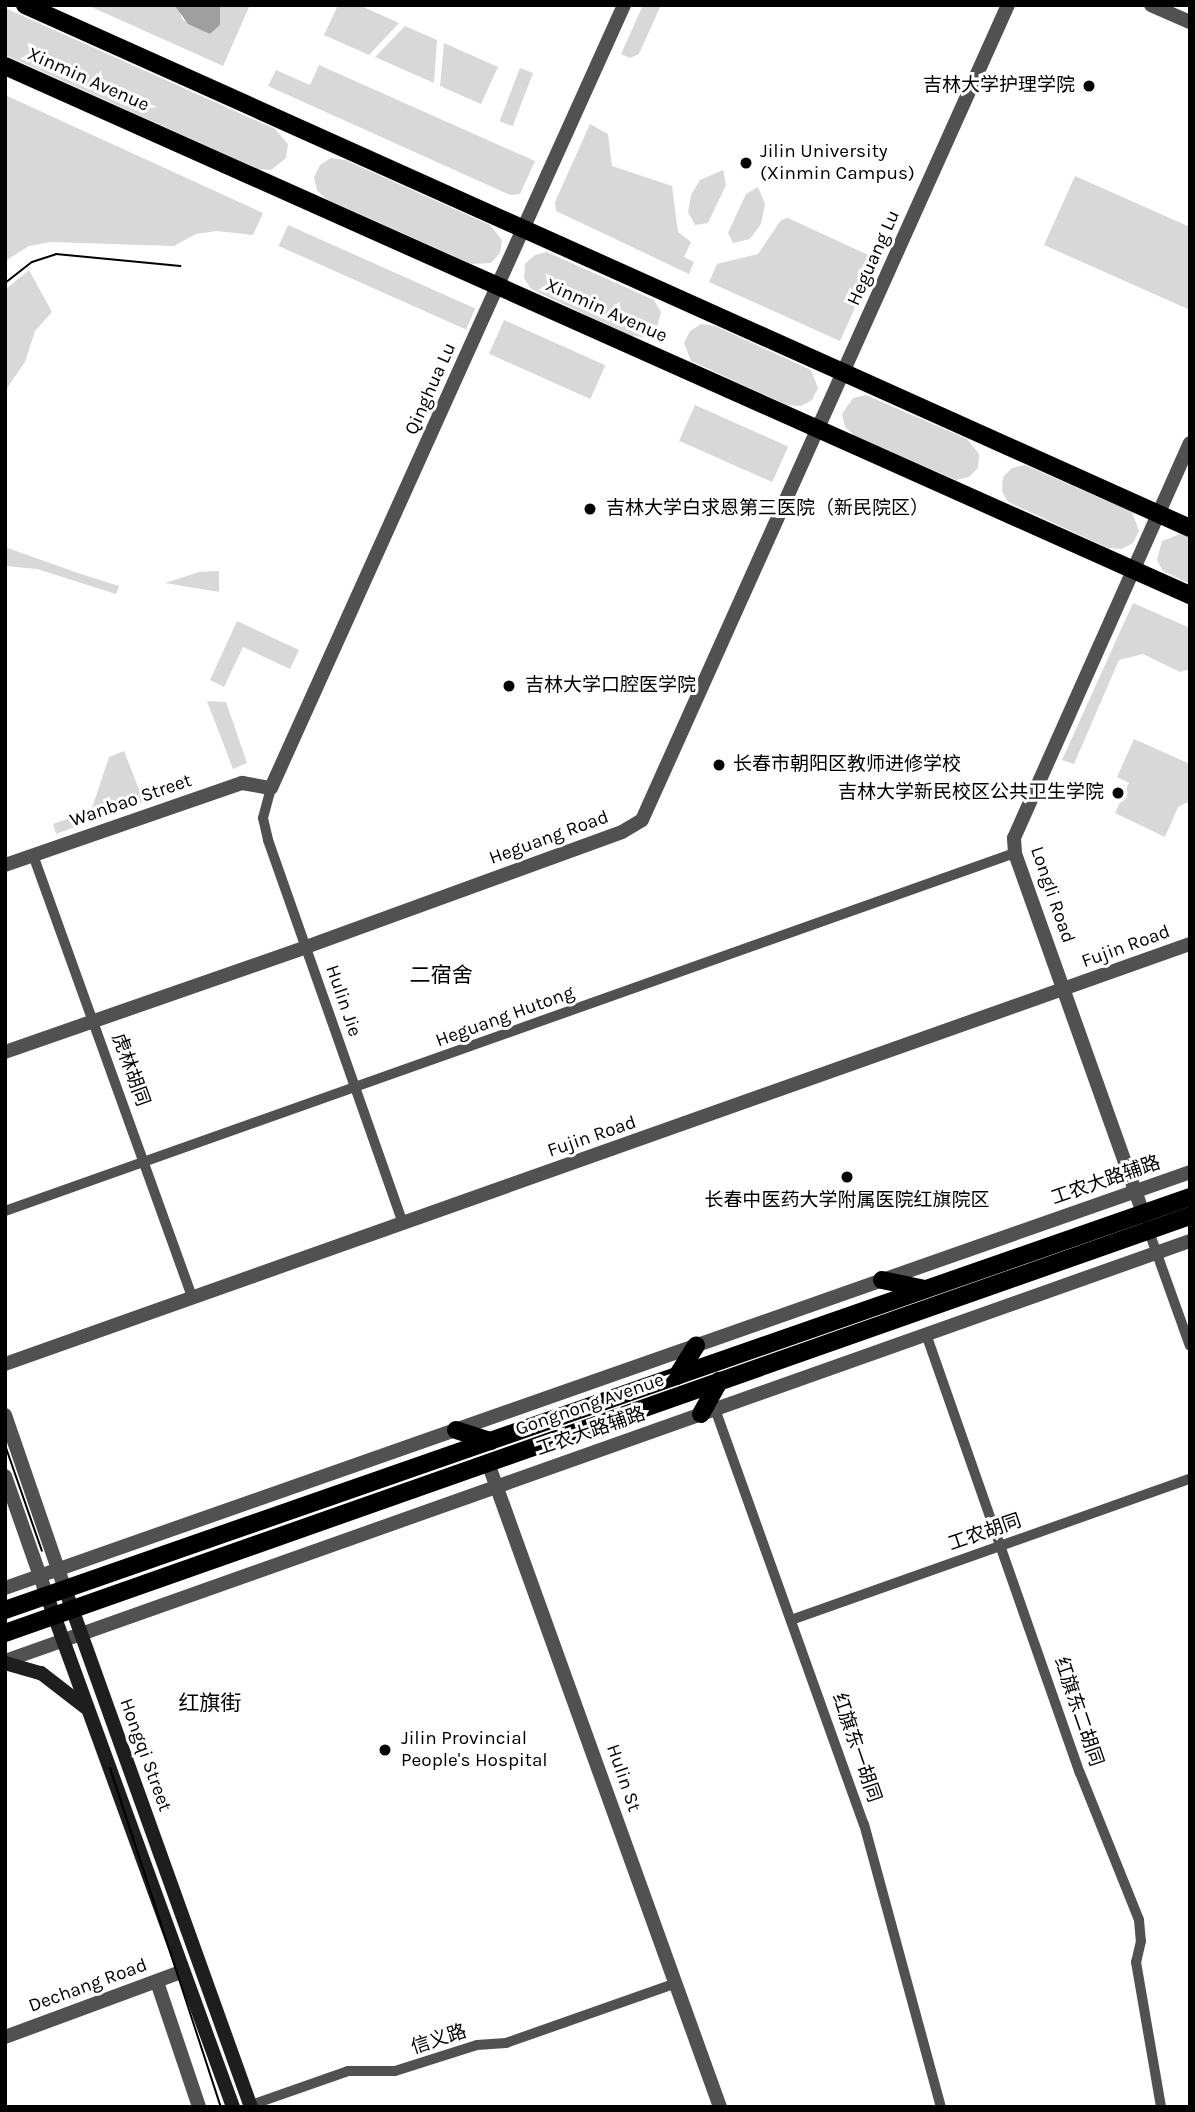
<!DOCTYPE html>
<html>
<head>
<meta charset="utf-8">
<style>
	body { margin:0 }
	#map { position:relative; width:1195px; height:2112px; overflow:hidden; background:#fff; font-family:Karla,"Noto Sans SC",sans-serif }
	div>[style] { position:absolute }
	.green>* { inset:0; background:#d8d8d8; transform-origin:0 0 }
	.water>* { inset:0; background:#9f9f9f }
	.minor>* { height:10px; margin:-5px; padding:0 5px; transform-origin:5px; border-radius:5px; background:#515151 }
	.tertiary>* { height:14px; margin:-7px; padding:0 7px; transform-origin:7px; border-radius:7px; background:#515151 }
	.secondary>* { height:14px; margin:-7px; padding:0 7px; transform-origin:7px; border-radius:7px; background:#1e1e1e }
	.primary>* { height:18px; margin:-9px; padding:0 9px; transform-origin:9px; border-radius:9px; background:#000 }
	.tram>* { height:2px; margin:-1px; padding:0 1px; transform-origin:1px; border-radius:1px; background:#000 }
	.dots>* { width:19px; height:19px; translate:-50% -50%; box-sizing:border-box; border:4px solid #fff; border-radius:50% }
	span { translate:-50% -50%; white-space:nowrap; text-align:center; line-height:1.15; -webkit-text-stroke:6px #fff; paint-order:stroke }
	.street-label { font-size:19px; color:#000 }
	.poi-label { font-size:19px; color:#000 }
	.right { translate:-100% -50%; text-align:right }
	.left { translate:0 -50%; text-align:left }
	.neighbourhood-label { font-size:21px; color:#000 }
	.frame { position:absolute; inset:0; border:7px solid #000; pointer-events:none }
</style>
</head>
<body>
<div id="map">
	<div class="green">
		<i style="clip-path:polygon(87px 5px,176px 5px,183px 20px,210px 34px,220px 25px,220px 5px,250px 5px,223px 66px)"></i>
		<i style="clip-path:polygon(338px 5px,359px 5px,399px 23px,369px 55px,324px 35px)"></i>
		<i style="clip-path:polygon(643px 5px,661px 5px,639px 54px,630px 58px,621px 54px)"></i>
		<i style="clip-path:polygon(5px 8px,275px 129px,288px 144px,286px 158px,271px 170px,258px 169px,5px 55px)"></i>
		<i style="clip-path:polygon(405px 26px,437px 40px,434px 83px,375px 57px)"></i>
		<i style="clip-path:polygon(444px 43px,498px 67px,481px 104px,440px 86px)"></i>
		<i style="clip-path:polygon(319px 65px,535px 161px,520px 194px,510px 195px,268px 86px,276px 70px,310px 85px)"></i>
		<i style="left:520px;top:68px;width:14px;height:57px;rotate:21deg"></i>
		<i style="clip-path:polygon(5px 95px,263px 213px,253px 235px,217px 231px,196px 234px,174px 246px,50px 242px,29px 246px,5px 261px)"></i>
		<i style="clip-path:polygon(590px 124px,608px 134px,612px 166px,672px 186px,678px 232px,691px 242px,684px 257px,694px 262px,689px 274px,556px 211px,555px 202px)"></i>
		<i style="clip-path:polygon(331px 158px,345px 160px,490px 225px,502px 240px,500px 253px,491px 263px,472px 264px,326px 199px,317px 190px,314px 177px,320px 165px)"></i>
		<i style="clip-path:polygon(723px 170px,726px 185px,708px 223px,695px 225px,688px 212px,691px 195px,700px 180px)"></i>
		<i style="clip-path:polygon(1075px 176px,1190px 227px,1190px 310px,1044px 245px)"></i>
		<i style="clip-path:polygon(758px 187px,765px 204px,761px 224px,750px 239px,733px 243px,728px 233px,746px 194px)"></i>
		<i style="clip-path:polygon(788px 218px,877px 259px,840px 341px,709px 282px,717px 264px,758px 254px,781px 220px)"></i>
		<i style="left:288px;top:225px;width:205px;height:23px;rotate:24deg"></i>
		<i style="clip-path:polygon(547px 252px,654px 300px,661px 312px,656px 331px,644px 337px,631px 336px,531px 289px,524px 278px,525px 264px,535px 255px)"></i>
		<i style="clip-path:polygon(29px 270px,52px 312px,35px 331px,25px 362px,5px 391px,5px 290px)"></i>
		<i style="left:504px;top:320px;width:111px;height:37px;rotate:24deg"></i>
		<i style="clip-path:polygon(701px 324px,715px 326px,811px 370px,818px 388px,812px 400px,801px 406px,787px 405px,691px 361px,684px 343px,690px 331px)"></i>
		<i style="clip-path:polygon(866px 395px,967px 439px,979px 454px,978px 468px,969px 477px,956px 480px,855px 436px,845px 427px,842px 414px,853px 398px)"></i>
		<i style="left:695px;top:405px;width:102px;height:39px;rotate:24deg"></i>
		<i style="clip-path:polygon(1025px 465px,1132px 512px,1139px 531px,1133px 543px,1122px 549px,1108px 548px,1008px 502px,1002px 491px,1003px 477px,1012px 468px)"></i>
		<i style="clip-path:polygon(1180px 534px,1190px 537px,1190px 584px,1163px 571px,1157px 560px,1162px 541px)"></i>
		<i style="clip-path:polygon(5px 547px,75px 572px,119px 586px,116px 594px,37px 569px,5px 566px)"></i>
		<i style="clip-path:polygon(219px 571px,219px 592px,165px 583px,199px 572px)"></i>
		<i style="clip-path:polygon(1133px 603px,1190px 628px,1190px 669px,1180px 672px,1143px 654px,1119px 660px,1074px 764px,1062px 760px)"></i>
		<i style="clip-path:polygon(237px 621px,299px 650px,290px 669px,243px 647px,224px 687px,210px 680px)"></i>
		<i style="clip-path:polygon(207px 701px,226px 702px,247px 763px,233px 769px)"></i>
		<i style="clip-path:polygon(1134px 739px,1190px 764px,1190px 801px,1178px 807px,1165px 837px,1115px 813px,1129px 783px,1117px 777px)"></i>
		<i style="clip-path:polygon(124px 751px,144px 802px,56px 834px,53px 824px,91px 811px,109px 757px)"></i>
	</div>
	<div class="water">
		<i style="clip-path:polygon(220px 5px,220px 25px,210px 34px,188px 24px,175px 6px)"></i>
	</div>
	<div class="minor">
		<i style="left:271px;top:788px;width:31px;rotate:105deg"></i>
		<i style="left:263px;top:818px;width:23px;rotate:77deg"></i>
		<i style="left:268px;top:840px;width:407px;rotate:70.6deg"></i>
		<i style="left:33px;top:855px;width:470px;rotate:70.2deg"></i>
		<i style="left:5px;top:1211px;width:1072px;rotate:-19.52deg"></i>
		<i style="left:1147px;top:1226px;width:127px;rotate:70.3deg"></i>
		<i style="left:926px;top:1334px;width:465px;rotate:70.7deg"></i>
		<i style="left:1080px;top:1773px;width:158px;rotate:68.1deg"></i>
		<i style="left:1139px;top:1920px;width:21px;rotate:85deg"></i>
		<i style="left:1141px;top:1941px;width:22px;rotate:103deg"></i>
		<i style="left:1136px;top:1962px;width:147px;rotate:80.2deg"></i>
		<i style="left:715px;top:1409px;width:441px;rotate:70.3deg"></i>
		<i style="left:864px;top:1824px;width:293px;rotate:74.8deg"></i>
		<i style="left:791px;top:1620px;width:423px;rotate:-19.5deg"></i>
		<i style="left:251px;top:2105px;width:103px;rotate:-19.3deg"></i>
		<i style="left:348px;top:2071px;width:47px"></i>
		<i style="left:395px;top:2071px;width:86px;rotate:-17.6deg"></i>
		<i style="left:477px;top:2045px;width:29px;rotate:-4deg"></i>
		<i style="left:506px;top:2043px;width:180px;rotate:-19.4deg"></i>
	</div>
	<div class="tertiary">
		<i style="left:1151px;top:5px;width:43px;rotate:23.6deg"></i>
		<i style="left:5px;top:865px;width:251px;rotate:-19.1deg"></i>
		<i style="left:242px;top:783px;width:29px;rotate:10deg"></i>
		<i style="left:271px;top:788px;width:859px;rotate:-65.73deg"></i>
		<i style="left:5px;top:1052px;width:319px;rotate:-19.2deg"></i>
		<i style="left:306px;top:947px;width:336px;rotate:-20deg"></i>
		<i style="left:622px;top:832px;width:23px;rotate:-31deg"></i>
		<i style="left:642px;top:820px;width:893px;rotate:-65.82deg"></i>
		<i style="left:1143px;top:1213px;width:382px;rotate:-109.6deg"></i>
		<i style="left:1015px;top:853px;width:15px;rotate:-94deg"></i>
		<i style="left:1014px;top:838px;width:432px;rotate:-66deg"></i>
		<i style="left:5px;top:1364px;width:1257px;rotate:-19.52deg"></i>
		<i style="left:5px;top:1415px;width:184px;rotate:71deg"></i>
		<i style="left:488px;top:1463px;width:685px;rotate:70.19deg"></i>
		<i style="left:5px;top:1476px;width:127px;rotate:70.7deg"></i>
		<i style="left:5px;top:1588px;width:1256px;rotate:-19.34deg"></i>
		<i style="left:5px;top:1661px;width:1257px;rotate:-19.52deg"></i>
		<i style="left:157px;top:1982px;width:132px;rotate:71.4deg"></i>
		<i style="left:5px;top:2037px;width:190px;rotate:-20.3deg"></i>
	</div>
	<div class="secondary">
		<i style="left:65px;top:1589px;width:550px;rotate:70.25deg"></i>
		<i style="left:47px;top:1596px;width:544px;rotate:70deg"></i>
		<i style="left:5px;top:1663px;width:37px;rotate:16deg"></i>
		<i style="left:41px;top:1673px;width:56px;rotate:37.7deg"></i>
	</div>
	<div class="primary">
		<i style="left:25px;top:5px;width:1277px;rotate:24.18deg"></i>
		<i style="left:5px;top:66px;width:1298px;rotate:24.06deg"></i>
		<i style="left:882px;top:1280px;width:44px;rotate:11.8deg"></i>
		<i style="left:677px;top:1376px;width:36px;rotate:-58deg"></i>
		<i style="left:701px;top:1414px;width:38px;rotate:-61deg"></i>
		<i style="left:456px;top:1430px;width:36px;rotate:18deg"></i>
		<i style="left:5px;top:1610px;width:1255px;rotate:-19.21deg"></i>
		<i style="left:5px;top:1633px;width:1256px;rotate:-19.39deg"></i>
	</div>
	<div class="tram">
		<i style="left:5px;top:283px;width:34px;rotate:-38deg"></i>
		<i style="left:32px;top:262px;width:25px;rotate:-18deg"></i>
		<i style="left:56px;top:254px;width:125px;rotate:5.5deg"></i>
		<i style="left:5px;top:1445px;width:112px;rotate:70.8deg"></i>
		<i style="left:110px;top:1768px;width:357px;rotate:71.9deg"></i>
	</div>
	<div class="dots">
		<i style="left:1089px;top:86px;background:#000"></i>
		<i style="left:746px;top:163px;background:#000"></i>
		<i style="left:590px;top:509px;background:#000"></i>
		<i style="left:509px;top:686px;background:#000"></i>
		<i style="left:719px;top:765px;background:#000"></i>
		<i style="left:1118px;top:793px;background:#000"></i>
		<i style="left:847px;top:1177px;background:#000"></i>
		<i style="left:385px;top:1750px;background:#000"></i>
	</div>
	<div class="street-label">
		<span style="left:88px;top:80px;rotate:24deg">Xinmin Avenue</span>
		<span style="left:874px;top:258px;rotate:-66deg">Heguang Lu</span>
		<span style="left:606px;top:311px;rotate:24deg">Xinmin Avenue</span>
		<span style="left:431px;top:389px;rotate:-66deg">Qinghua Lu</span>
		<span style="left:131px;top:801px;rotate:-19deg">Wanbao Street</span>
		<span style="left:549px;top:838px;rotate:-20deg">Heguang Road</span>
		<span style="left:1052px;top:895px;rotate:71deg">Longli Road</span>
		<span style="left:1126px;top:947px;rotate:-20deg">Fujin Road</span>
		<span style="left:343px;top:1001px;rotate:71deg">Hulin Jie</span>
		<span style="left:505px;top:1017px;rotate:-20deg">Heguang Hutong</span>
		<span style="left:130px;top:1070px;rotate:70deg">虎林胡同</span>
		<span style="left:592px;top:1137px;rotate:-19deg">Fujin Road</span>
		<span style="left:1106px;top:1181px;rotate:-19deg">工农大路辅路</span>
		<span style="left:590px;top:1405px;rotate:-19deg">Gongnong Avenue</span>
		<span style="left:591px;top:1432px;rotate:-19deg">工农大路辅路</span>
		<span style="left:985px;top:1533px;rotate:-19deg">工农胡同</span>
		<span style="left:1078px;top:1712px;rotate:71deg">红旗东二胡同</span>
		<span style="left:856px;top:1748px;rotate:71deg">红旗东一胡同</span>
		<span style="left:145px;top:1755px;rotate:70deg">Hongqi Street</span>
		<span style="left:623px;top:1778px;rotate:71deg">Hulin St</span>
		<span style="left:88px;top:1986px;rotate:-20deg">Dechang Road</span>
		<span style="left:439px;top:2040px;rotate:-18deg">信义路</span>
	</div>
	<div class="poi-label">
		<span class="right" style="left:1075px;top:86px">吉林大学护理学院</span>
		<span class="left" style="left:760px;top:163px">Jilin University<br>(Xinmin Campus)</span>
		<span class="left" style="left:606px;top:509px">吉林大学白求恩第三医院（新民院区）</span>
		<span class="left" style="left:525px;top:686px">吉林大学口腔医学院</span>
		<span class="left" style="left:733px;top:765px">长春市朝阳区教师进修学校</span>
		<span class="right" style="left:1104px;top:793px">吉林大学新民校区公共卫生学院</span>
		<span style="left:847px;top:1201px">长春中医药大学附属医院红旗院区</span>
		<span class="left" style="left:401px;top:1750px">Jilin Provincial<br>People's Hospital</span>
	</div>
	<div class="neighbourhood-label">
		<span style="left:441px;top:975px">二宿舍</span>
		<span style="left:210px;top:1703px">红旗街</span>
	</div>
	<div class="frame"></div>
</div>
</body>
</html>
